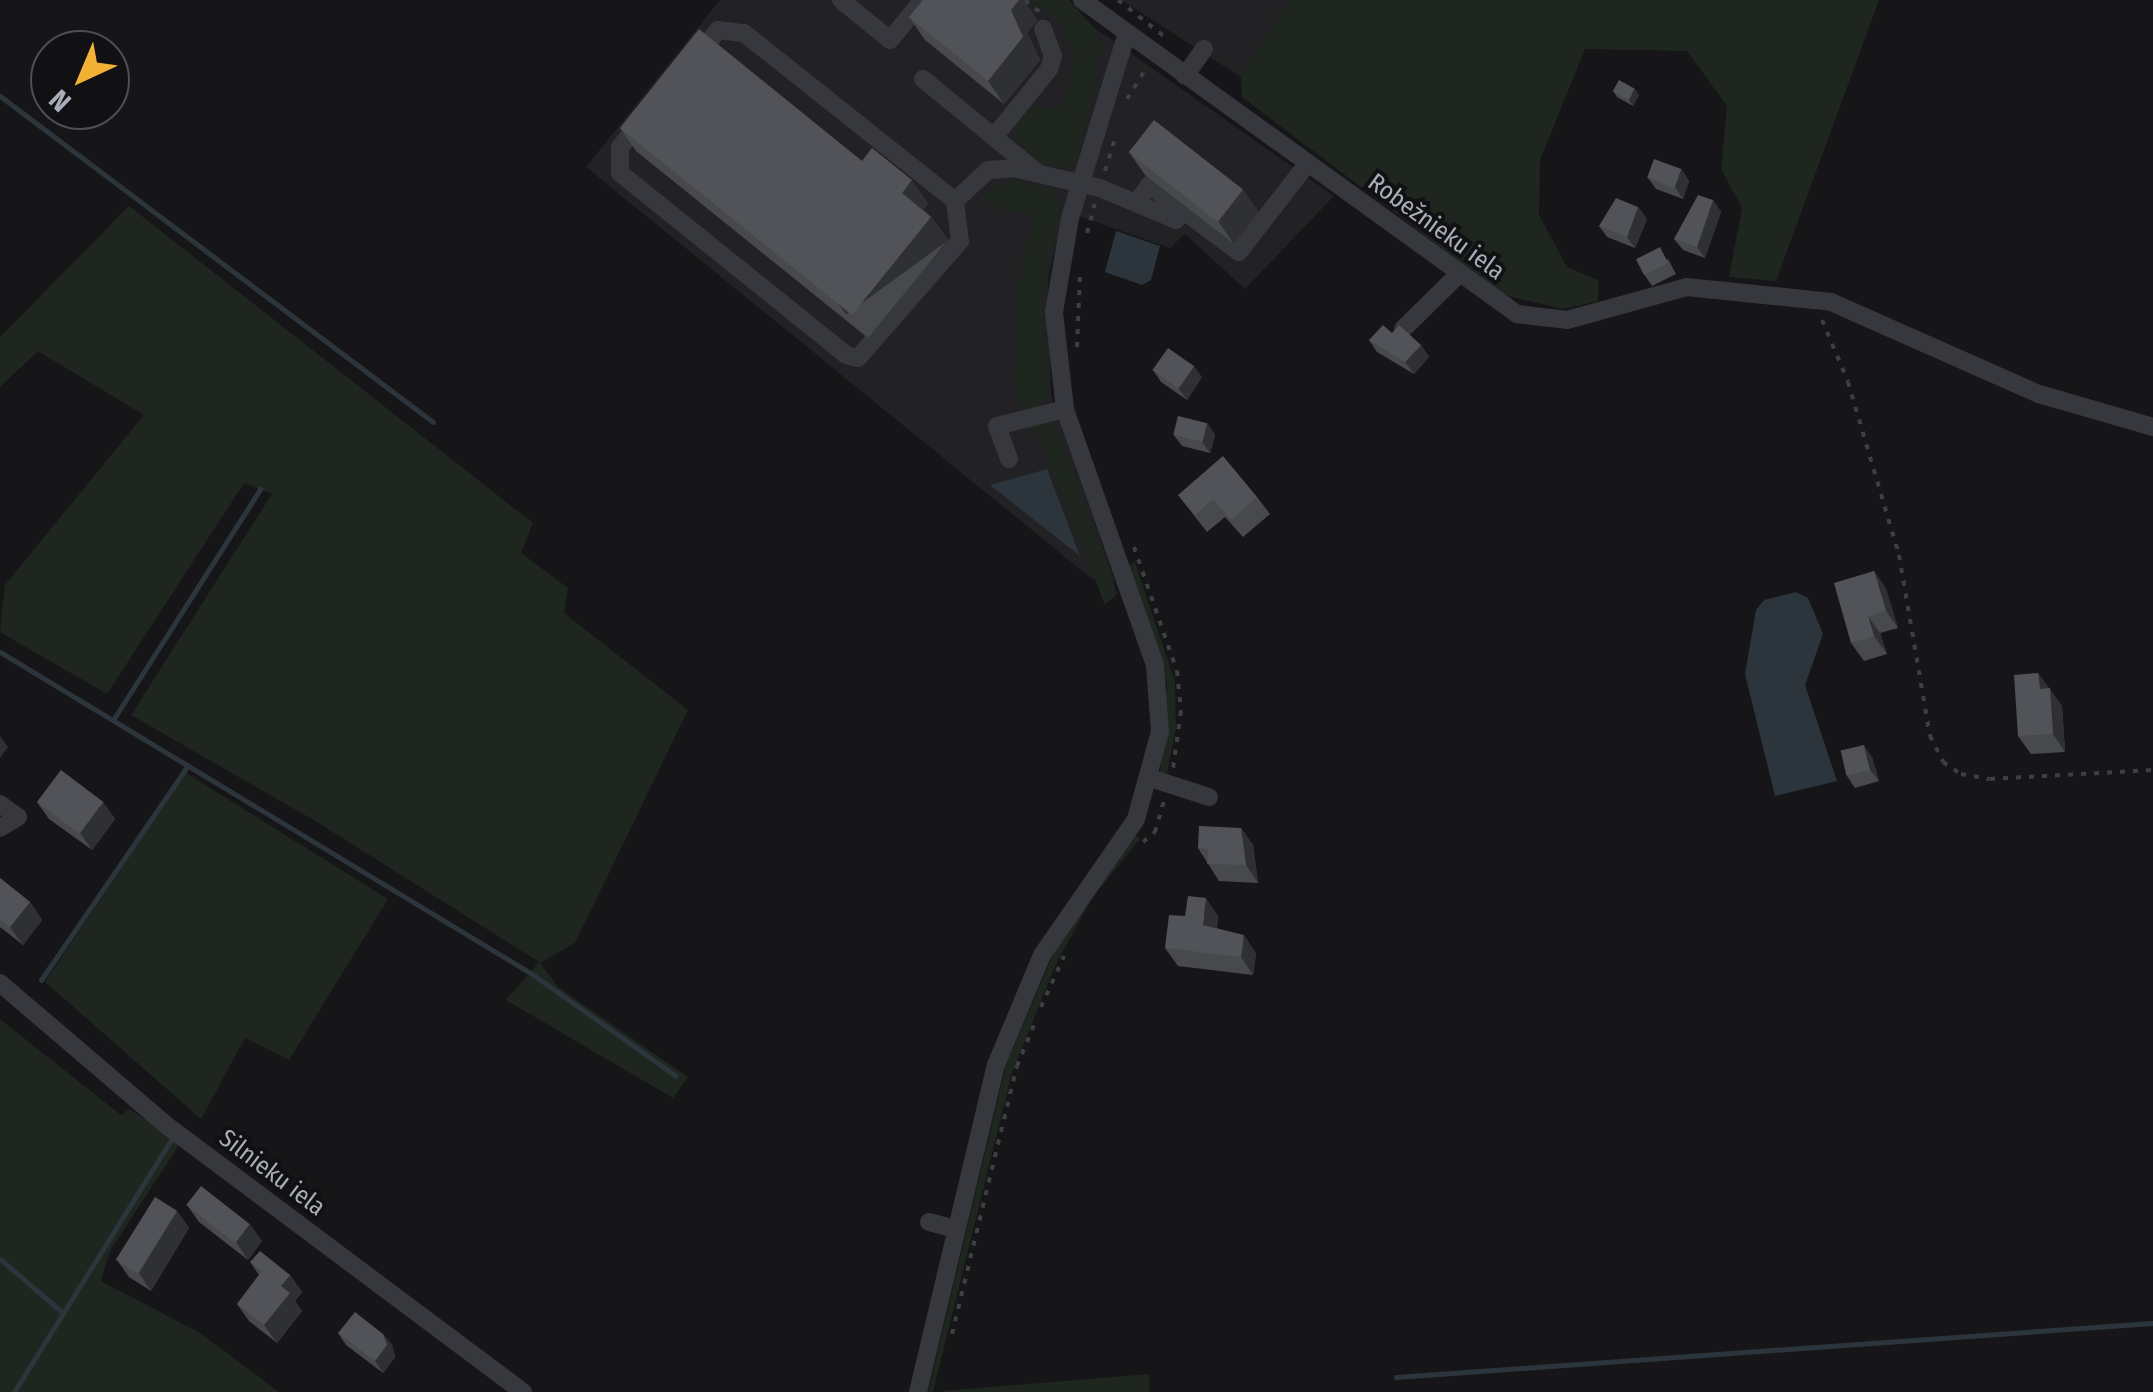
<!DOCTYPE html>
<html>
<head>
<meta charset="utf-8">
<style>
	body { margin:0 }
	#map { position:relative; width:2153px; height:1392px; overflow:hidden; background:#161618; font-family:"Fira Sans Condensed",sans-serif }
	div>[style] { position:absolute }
	.built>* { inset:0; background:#222225 }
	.green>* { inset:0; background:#1e261f }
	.water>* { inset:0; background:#2c353c }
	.stream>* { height:5px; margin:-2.5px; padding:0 2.5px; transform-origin:2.5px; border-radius:2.5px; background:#2c353c }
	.path>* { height:4px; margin-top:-2px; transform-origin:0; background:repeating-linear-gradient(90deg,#3d3f44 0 5px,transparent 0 13px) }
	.minor>* { height:18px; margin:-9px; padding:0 9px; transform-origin:9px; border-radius:9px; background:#37383d }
	.wall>* { inset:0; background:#47494d }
	.shaded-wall>* { inset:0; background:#2f3033; transform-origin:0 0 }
	.building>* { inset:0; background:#525359; transform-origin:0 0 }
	span { translate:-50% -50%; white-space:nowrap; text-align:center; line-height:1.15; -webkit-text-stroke:8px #111113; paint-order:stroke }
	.street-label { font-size:25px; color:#a8adb8 }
	.north { position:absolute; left:30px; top:30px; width:100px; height:100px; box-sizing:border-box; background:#111113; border:2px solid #4d4f55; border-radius:50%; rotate:224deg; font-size:28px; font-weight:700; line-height:40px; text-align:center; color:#a8adb8 }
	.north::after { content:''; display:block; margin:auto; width:35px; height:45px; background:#f2b134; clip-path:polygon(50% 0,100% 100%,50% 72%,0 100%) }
</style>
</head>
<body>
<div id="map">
	<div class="built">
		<i style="clip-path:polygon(720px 0,1055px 0,1334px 196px,1245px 289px,1185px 234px,1170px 248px,1064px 211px,1048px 278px,1051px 395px,1115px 582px,1092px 579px,586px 167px)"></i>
		<i style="clip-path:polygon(1121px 0,1288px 0,1241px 77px)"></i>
	</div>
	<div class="green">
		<i style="clip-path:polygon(1030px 0,1069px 0,1096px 30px,1101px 48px,1079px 159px,1066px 168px,1046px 167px,1014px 137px,1015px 121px,1025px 108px,1064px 109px,1074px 53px,1058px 20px)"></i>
		<i style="clip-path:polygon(1288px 0,1879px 0,1776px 281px,1729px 277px,1742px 208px,1721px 169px,1727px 106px,1687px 51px,1585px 49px,1540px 160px,1539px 215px,1567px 267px,1598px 280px,1598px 301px,1564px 309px,1504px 295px,1242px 97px,1241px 77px)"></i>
		<i style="clip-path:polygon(1010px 179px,1050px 190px,1061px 202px,1042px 302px,1049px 392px,1041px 404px,1059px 433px,1117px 594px,1105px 605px,1038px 433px,1025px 426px,1013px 380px,1018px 282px,1034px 216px,1000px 208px,984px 195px)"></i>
		<i style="clip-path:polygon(129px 206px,533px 523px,521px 553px,568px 588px,564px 613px,688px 710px,575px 943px,540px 963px,558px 987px,688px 1077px,673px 1098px,506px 1000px,539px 962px,317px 822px,131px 715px,272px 494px,244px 483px,107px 694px,0 632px,5px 585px,144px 415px,38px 351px,0 387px,0 337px)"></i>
		<i style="clip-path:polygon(1135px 562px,1175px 682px,1176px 729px,1166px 778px,1160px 775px,1167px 683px,1129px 565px)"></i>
		<i style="clip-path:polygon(186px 773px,388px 899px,289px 1060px,245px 1038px,201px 1119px,45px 982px)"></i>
		<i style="clip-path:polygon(1133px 834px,1140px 839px,1092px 898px,1055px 966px,1012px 1073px,933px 1392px,928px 1392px,1006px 1065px,1058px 943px)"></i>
		<i style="clip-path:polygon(0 1019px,121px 1115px,129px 1109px,181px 1142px,110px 1251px,101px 1281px,200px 1333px,279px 1392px,0 1392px)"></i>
		<i style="clip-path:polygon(1149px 1374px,1150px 1392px,942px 1392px,943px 1391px)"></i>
	</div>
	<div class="water">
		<i style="clip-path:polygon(1116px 231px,1160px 246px,1151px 280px,1142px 285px,1105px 272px)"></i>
		<i style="clip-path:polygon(1047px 469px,1080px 556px,990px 485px)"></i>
		<i style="clip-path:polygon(1796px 592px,1808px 598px,1823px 634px,1805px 685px,1837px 781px,1775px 796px,1745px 674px,1756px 610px,1764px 600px)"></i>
	</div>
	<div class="stream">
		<i style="left:0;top:96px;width:542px;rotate:36.98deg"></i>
		<i style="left:0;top:652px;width:622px;rotate:31.18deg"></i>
		<i style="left:532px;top:974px;width:176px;rotate:35.3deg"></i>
		<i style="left:113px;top:720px;width:274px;rotate:-57.5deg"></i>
		<i style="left:41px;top:980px;width:260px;rotate:-55.6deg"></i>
		<i style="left:0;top:1259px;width:83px;rotate:40.6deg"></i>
		<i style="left:1396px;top:1377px;width:758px;rotate:-4.09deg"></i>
		<i style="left:14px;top:1392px;width:297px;rotate:-58.1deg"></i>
	</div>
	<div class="path">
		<i style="left:1025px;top:0;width:21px;rotate:39deg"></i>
		<i style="left:1118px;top:0;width:60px;rotate:38.2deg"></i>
		<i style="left:1127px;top:99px;width:36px;rotate:-58deg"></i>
		<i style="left:1105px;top:171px;width:31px;rotate:-73deg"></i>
		<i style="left:1087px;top:233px;width:30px;rotate:-75deg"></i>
		<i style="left:1822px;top:320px;width:67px;rotate:67.2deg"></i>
		<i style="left:1848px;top:382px;width:180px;rotate:73.6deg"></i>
		<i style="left:1899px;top:555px;width:184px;rotate:80.3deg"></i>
		<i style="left:1930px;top:736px;width:29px;rotate:63deg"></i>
		<i style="left:1943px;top:762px;width:22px;rotate:34deg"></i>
		<i style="left:1961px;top:774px;width:29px;rotate:10deg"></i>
		<i style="left:1990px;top:779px;width:163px;rotate:-3.2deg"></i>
		<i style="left:1077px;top:347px;width:75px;rotate:-87.7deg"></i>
		<i style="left:1134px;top:547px;width:131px;rotate:70.9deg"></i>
		<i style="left:1177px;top:671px;width:40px;rotate:84.3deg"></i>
		<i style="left:1181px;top:711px;width:59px;rotate:97.9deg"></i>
		<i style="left:1143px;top:842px;width:16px;rotate:-40deg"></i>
		<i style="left:1155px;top:832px;width:35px;rotate:-74deg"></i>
		<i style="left:1041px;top:1007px;width:56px;rotate:-65.7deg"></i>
		<i style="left:952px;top:1334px;width:276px;rotate:-76.4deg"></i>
		<i style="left:1017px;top:1066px;width:50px;rotate:-67.6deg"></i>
	</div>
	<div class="minor">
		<i style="left:841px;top:0;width:63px;rotate:39.2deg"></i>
		<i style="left:890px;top:40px;width:52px;rotate:-50.5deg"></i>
		<i style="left:1082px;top:0;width:536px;rotate:35.82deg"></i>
		<i style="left:1517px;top:314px;width:50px;rotate:6.8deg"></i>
		<i style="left:1567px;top:320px;width:124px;rotate:-15.4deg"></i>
		<i style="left:1687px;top:287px;width:145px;rotate:5.9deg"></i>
		<i style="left:1831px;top:302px;width:227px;rotate:23.9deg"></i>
		<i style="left:2039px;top:394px;width:119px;rotate:16.1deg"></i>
		<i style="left:698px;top:55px;width:32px;rotate:-51deg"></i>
		<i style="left:718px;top:30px;width:26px;rotate:7deg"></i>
		<i style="left:744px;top:33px;width:270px;rotate:38.5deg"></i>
		<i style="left:1185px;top:76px;width:33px;rotate:-55deg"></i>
		<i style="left:923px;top:79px;width:144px;rotate:39.3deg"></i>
		<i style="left:642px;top:120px;width:35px;rotate:129deg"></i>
		<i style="left:620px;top:147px;width:26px;rotate:90deg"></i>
		<i style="left:620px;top:173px;width:290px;rotate:38.8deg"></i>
		<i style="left:846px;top:355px;width:12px;rotate:14deg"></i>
		<i style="left:858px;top:358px;width:155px;rotate:-48.9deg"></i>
		<i style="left:960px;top:241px;width:40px;rotate:-97.1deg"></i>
		<i style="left:955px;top:201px;width:45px;rotate:-43.2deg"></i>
		<i style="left:988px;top:170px;width:26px;rotate:-4deg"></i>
		<i style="left:1014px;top:168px;width:88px;rotate:13.1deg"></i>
		<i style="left:1100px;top:188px;width:82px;rotate:22.8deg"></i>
		<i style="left:1176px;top:220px;width:11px;rotate:-52deg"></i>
		<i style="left:994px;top:137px;width:87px;rotate:-51deg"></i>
		<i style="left:1049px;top:69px;width:14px;rotate:-73deg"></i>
		<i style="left:1053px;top:56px;width:29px;rotate:-110deg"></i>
		<i style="left:1138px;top:201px;width:19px;rotate:-55deg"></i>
		<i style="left:1149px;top:185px;width:112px;rotate:36.7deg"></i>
		<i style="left:1239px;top:252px;width:111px;rotate:-52.3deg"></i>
		<i style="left:1403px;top:329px;width:76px;rotate:-44.5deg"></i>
		<i style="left:1009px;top:459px;width:35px;rotate:-110deg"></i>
		<i style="left:997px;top:426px;width:70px;rotate:-14deg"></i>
		<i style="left:1150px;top:778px;width:62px;rotate:17.9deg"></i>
		<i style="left:0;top:804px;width:22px;rotate:36deg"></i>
		<i style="left:18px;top:817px;width:21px;rotate:149deg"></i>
		<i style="left:0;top:983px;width:218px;rotate:40.5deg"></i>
		<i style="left:166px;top:1125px;width:446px;rotate:36.8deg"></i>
		<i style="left:929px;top:1222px;width:28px;rotate:15deg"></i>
		<i style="left:918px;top:1392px;width:336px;rotate:-76.6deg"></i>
		<i style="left:996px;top:1065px;width:119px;rotate:-67.3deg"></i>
		<i style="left:1042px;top:955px;width:165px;rotate:-55.3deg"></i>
		<i style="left:1136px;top:819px;width:90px;rotate:-74.6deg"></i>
		<i style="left:1160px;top:732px;width:67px;rotate:-94.3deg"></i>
		<i style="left:1155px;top:665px;width:271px;rotate:-109.4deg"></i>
		<i style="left:1065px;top:409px;width:98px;rotate:-96.5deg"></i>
		<i style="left:1054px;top:312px;width:95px;rotate:-80.3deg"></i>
		<i style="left:1070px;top:218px;width:194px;rotate:-72.9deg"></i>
	</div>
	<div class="wall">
		<i style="clip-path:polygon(923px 0,1023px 0,1037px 20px,1027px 33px,1040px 60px,1004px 104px,925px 40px,909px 17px)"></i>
		<i style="clip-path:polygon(1613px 91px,1639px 95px,1633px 106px,1617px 97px)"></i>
		<i style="clip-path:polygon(620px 128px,862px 161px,928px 203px,923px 210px,931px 217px,948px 240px,868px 338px,636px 151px)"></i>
		<i style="clip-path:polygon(1129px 152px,1259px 212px,1234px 244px,1145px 175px)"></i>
		<i style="clip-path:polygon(1681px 169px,1689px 181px,1683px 199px,1656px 189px,1648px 178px)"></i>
		<i style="clip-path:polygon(1713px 200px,1721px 212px,1705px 258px,1683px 250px,1674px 239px)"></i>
		<i style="clip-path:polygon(1638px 207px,1647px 219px,1635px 248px,1607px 237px,1599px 226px)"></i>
		<i style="clip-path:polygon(1668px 259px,1676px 274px,1652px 286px,1644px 274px)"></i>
		<i style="clip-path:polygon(1369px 340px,1421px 345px,1429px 357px,1414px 374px,1377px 352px)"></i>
		<i style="clip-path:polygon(1153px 370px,1202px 377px,1187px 400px,1161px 382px)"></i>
		<i style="clip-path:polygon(1207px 423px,1215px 435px,1210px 453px,1182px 446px,1173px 434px)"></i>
		<i style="clip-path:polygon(1178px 495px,1257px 497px,1270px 514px,1243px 537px,1225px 517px,1207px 532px)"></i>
		<i style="clip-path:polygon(1874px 571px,1886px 589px,1898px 628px,1880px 633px,1887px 654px,1864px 661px,1851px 643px)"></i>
		<i style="clip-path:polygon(2038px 673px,2062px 706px,2065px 752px,2031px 754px,2018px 736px)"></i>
		<i style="clip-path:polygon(1872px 757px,1879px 781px,1855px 788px,1847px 776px)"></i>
		<i style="clip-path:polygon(37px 802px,103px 802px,115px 819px,92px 850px,49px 819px)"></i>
		<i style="clip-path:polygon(1241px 828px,1253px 845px,1258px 883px,1219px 881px,1198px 848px)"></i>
		<i style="clip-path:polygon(0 878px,30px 902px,42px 920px,23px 945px,0 927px)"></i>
		<i style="clip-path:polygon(1185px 916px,1218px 916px,1217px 928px,1256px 953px,1253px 975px,1178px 966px,1165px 948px)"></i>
		<i style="clip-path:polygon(187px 1205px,262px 1241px,248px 1260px,199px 1222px)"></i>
		<i style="clip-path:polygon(177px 1211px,189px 1228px,151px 1291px,129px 1277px,117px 1260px)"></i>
		<i style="clip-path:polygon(250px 1262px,290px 1275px,302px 1292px,295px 1301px,302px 1311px,277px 1343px,249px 1321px,237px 1304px,259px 1275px)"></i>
		<i style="clip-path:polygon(338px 1333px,383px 1334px,392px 1345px,395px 1357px,383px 1373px,346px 1345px)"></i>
	</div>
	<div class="shaded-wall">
		<i style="clip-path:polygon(1019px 0,1023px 0,1037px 20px,1027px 33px,1040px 60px,1004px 104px,988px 81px,1011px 10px)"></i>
		<i style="clip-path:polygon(1635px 89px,1639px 95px,1633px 106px,1629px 100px)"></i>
		<i style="clip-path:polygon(1681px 169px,1689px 181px,1683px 199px,1675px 187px)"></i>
		<i style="clip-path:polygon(912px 180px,928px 203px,918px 216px,902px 193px)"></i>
		<i style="clip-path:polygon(1243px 189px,1259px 212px,1234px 244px,1218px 221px)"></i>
		<i style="clip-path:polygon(1713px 200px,1721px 212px,1705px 258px,1697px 247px)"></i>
		<i style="clip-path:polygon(1638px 207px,1647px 219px,1635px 248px,1627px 237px)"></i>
		<i style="left:931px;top:217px;width:29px;height:126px;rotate:54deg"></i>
		<i style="clip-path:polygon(1421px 345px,1429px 357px,1414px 374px,1405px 362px)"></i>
		<i style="clip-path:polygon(1194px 366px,1202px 377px,1187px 400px,1178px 388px)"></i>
		<i style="clip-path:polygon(1207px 423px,1215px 435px,1210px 453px,1202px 442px)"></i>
		<i style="clip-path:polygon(1874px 571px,1886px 589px,1898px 628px,1886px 611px)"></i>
		<i style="clip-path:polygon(1868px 616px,1880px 633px,1887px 654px,1874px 636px)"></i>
		<i style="clip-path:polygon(2038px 673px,2062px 706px,2065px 752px,2053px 734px,2040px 689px)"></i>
		<i style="clip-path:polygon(0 736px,8px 747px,0 758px)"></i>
		<i style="clip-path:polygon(1864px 745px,1872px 757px,1879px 781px,1870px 770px)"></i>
		<i style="clip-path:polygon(103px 802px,115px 819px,92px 850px,80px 833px)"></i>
		<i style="clip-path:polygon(1241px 828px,1253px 845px,1258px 883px,1246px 865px)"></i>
		<i style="clip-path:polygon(1206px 898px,1218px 916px,1215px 942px,1203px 925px)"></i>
		<i style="clip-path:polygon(30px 902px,42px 920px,23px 945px,10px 927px)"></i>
		<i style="clip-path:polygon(1244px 935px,1256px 953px,1253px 975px,1241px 957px)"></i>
		<i style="clip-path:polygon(177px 1211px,189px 1228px,151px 1291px,139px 1273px)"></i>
		<i style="clip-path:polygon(250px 1224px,262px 1241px,248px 1260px,236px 1242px)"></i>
		<i style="clip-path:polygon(290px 1275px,302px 1292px,295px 1301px,302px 1311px,277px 1343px,264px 1325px,281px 1286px)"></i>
		<i style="clip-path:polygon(383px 1334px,392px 1345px,395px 1357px,383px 1373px,375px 1361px)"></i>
	</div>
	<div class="building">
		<i style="clip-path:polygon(923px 0,1019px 0,1011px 10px,1023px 37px,988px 81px,909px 17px)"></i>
		<i style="clip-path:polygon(699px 29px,862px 161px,872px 148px,912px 180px,902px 193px,931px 217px,852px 315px,620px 128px)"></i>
		<i style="left:1619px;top:80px;width:18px;height:13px;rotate:29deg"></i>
		<i style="left:1154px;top:120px;width:113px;height:41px;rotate:38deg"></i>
		<i style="left:1654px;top:159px;width:29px;height:20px;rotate:20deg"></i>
		<i style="clip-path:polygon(1698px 195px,1713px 200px,1697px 247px,1674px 239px)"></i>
		<i style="clip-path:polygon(1616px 198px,1638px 207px,1627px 237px,1599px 226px)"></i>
		<i style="left:1660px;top:247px;width:18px;height:27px;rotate:63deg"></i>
		<i style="clip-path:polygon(1383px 325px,1392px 333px,1399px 325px,1421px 345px,1405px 362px,1369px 340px)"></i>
		<i style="left:1168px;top:348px;width:32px;height:27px;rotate:35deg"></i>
		<i style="left:1178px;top:416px;width:30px;height:19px;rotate:14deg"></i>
		<i style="clip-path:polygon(1223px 456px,1257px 497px,1231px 520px,1213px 499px,1195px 515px,1178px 495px)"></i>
		<i style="clip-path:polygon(1874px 571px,1886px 611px,1868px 616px,1874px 636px,1851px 643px,1834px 583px)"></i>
		<i style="clip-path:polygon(2038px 673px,2040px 689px,2050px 688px,2053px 734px,2018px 736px,2014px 675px)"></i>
		<i style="left:1864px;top:745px;width:26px;height:24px;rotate:77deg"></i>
		<i style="left:61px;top:770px;width:53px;height:40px;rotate:37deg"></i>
		<i style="clip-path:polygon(1199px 826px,1241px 828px,1246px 865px,1207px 864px,1208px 849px,1198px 848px)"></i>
		<i style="clip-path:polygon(0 878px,30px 902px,10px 927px,0 919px)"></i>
		<i style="clip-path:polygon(1188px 896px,1206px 898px,1203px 925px,1244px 935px,1241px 957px,1165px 948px,1169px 915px,1185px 916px)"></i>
		<i style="left:201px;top:1186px;width:62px;height:24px;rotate:38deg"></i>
		<i style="left:155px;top:1197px;width:26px;height:74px;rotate:32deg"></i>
		<i style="clip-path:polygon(260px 1251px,290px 1275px,281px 1286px,290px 1293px,264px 1325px,237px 1304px,262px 1271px,250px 1262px)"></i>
		<i style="clip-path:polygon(355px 1312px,383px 1334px,387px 1345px,375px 1361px,338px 1333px)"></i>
	</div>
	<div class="street-label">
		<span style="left:1436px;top:227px;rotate:36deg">Robežnieku iela</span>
		<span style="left:272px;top:1173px;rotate:37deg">Silnieku iela</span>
	</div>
	<div class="north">N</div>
</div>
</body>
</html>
